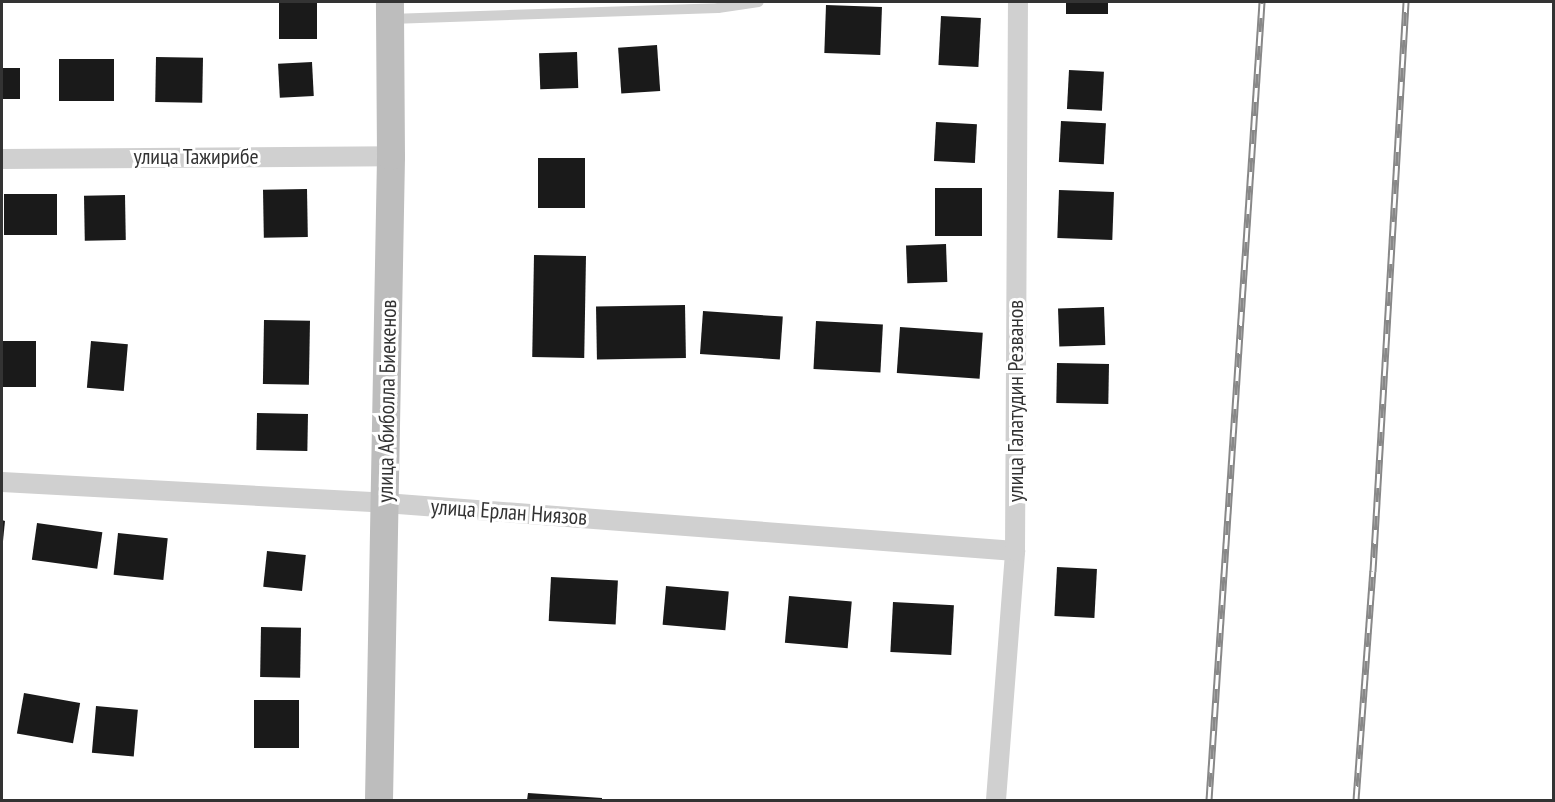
<!DOCTYPE html>
<html>
<head>
<meta charset="utf-8">
<style>
	body { margin:0 }
	#map { position:relative; width:1555px; height:802px; overflow:hidden; background:#fff; font-family:"PT Sans Narrow",sans-serif }
	div>[style] { position:absolute }
	.building>* { inset:0; background:#1a1a1a; transform-origin:0 0 }
	.lane>* { height:10px; margin:-5px; padding:0 5px; transform-origin:5px; border-radius:5px; background:#d0d0d0 }
	.street>* { height:20px; margin:-10px; padding:0 10px; transform-origin:10px; border-radius:10px; background:#d0d0d0 }
	.secondary>* { height:28px; margin:-14px; padding:0 14px; transform-origin:14px; border-radius:14px; background:#bdbdbd }
	.rail>* { height:7px; margin-top:-3.5px; transform-origin:0; background:repeating-linear-gradient(90deg,#fff 0 14px,#888 0 28px); box-sizing:border-box; border-block:2px solid #888 }
	span { translate:-50% -50%; white-space:nowrap; text-align:center; line-height:1.15; -webkit-text-stroke:6px #fff; paint-order:stroke }
	.street-label { font-size:22px; color:#333 }
	.frame { position:absolute; inset:0; border:3px solid #333; pointer-events:none }
</style>
</head>
<body>
<div id="map">
	<div class="building">
		<i style="left:279px;top:2px;width:38px;height:37px"></i>
		<i style="left:1066px;top:2px;width:42px;height:12px"></i>
		<i style="left:826px;top:5px;width:56px;height:48px;rotate:2deg"></i>
		<i style="left:941px;top:16px;width:40px;height:49px;rotate:3deg"></i>
		<i style="left:657px;top:45px;width:46px;height:39px;rotate:86deg"></i>
		<i style="left:577px;top:52px;width:36px;height:38px;rotate:88deg"></i>
		<i style="left:156px;top:57px;width:47px;height:45px;rotate:1deg"></i>
		<i style="left:59px;top:59px;width:55px;height:42px"></i>
		<i style="left:312px;top:62px;width:34px;height:34px;rotate:87deg"></i>
		<i style="left:2px;top:68px;width:18px;height:31px"></i>
		<i style="left:1069px;top:70px;width:35px;height:39px;rotate:3deg"></i>
		<i style="left:1061px;top:121px;width:45px;height:41px;rotate:3deg"></i>
		<i style="left:936px;top:122px;width:41px;height:39px;rotate:3deg"></i>
		<i style="left:538px;top:158px;width:47px;height:50px"></i>
		<i style="left:935px;top:188px;width:47px;height:48px"></i>
		<i style="left:307px;top:189px;width:48px;height:44px;rotate:89deg"></i>
		<i style="left:1059px;top:190px;width:55px;height:48px;rotate:2deg"></i>
		<i style="left:4px;top:194px;width:53px;height:41px"></i>
		<i style="left:125px;top:195px;width:45px;height:41px;rotate:89deg"></i>
		<i style="left:946px;top:244px;width:38px;height:40px;rotate:88deg"></i>
		<i style="left:534px;top:255px;width:52px;height:102px;rotate:1deg"></i>
		<i style="left:685px;top:305px;width:53px;height:89px;rotate:89deg"></i>
		<i style="left:1104px;top:307px;width:38px;height:46px;rotate:88deg"></i>
		<i style="left:703px;top:311px;width:80px;height:43px;rotate:4deg"></i>
		<i style="left:264px;top:320px;width:46px;height:64px;rotate:1deg"></i>
		<i style="left:816px;top:321px;width:67px;height:48px;rotate:3deg"></i>
		<i style="left:900px;top:327px;width:83px;height:46px;rotate:4deg"></i>
		<i style="left:2px;top:341px;width:34px;height:46px"></i>
		<i style="left:91px;top:341px;width:37px;height:47px;rotate:5deg"></i>
		<i style="left:1057px;top:363px;width:52px;height:40px;rotate:1deg"></i>
		<i style="left:257px;top:413px;width:51px;height:37px;rotate:1deg"></i>
		<i style="clip-path:polygon(2px 520px,5px 521px,3px 541px,2px 541px)"></i>
		<i style="left:37px;top:523px;width:66px;height:37px;rotate:8deg"></i>
		<i style="left:118px;top:533px;width:50px;height:42px;rotate:6deg"></i>
		<i style="left:267px;top:551px;width:39px;height:36px;rotate:6deg"></i>
		<i style="left:1057px;top:567px;width:40px;height:49px;rotate:3deg"></i>
		<i style="left:551px;top:577px;width:67px;height:44px;rotate:3deg"></i>
		<i style="left:666px;top:586px;width:63px;height:39px;rotate:5deg"></i>
		<i style="left:789px;top:596px;width:63px;height:47px;rotate:5deg"></i>
		<i style="left:893px;top:602px;width:61px;height:50px;rotate:3deg"></i>
		<i style="left:261px;top:627px;width:40px;height:50px;rotate:1deg"></i>
		<i style="left:24px;top:693px;width:57px;height:41px;rotate:10deg"></i>
		<i style="left:254px;top:700px;width:45px;height:48px"></i>
		<i style="left:96px;top:706px;width:42px;height:47px;rotate:5deg"></i>
		<i style="clip-path:polygon(528px 793px,602px 798px,602px 800px,527px 800px)"></i>
	</div>
	<div class="lane">
		<i style="left:390px;top:19px;width:328px;rotate:-1.9deg"></i>
		<i style="left:718px;top:8px;width:41px;rotate:-8.3deg"></i>
	</div>
	<div class="street">
		<i style="left:2px;top:159px;width:389px;rotate:-0.4deg"></i>
		<i style="left:2px;top:482px;width:384px;rotate:3.1deg"></i>
		<i style="left:385px;top:503px;width:632px;rotate:4.36deg"></i>
		<i style="left:996px;top:800px;width:250px;rotate:-85.6deg"></i>
		<i style="left:1015px;top:551px;width:549px;rotate:-89.69deg"></i>
	</div>
	<div class="secondary">
		<i style="left:379px;top:800px;width:644px;rotate:-88.93deg"></i>
		<i style="left:391px;top:156px;width:154px;rotate:-90.4deg"></i>
	</div>
	<div class="rail">
		<i style="left:1209px;top:800px;width:800px;rotate:-86.2deg"></i>
		<i style="left:1356px;top:800px;width:230px;rotate:-85.8deg"></i>
		<i style="left:1373px;top:571px;width:570px;rotate:-86.68deg"></i>
	</div>
	<div class="street-label">
		<span style="left:196px;top:157px">улица Тажирибе</span>
		<span style="left:387px;top:401px;rotate:-89deg">улица Абиболла Биекенов</span>
		<span style="left:1016px;top:401px;rotate:-90deg">улица Галатудин Резванов</span>
		<span style="left:509px;top:512px;rotate:4deg">улица Ерлан Ниязов</span>
	</div>
	<div class="frame"></div>
</div>
</body>
</html>
